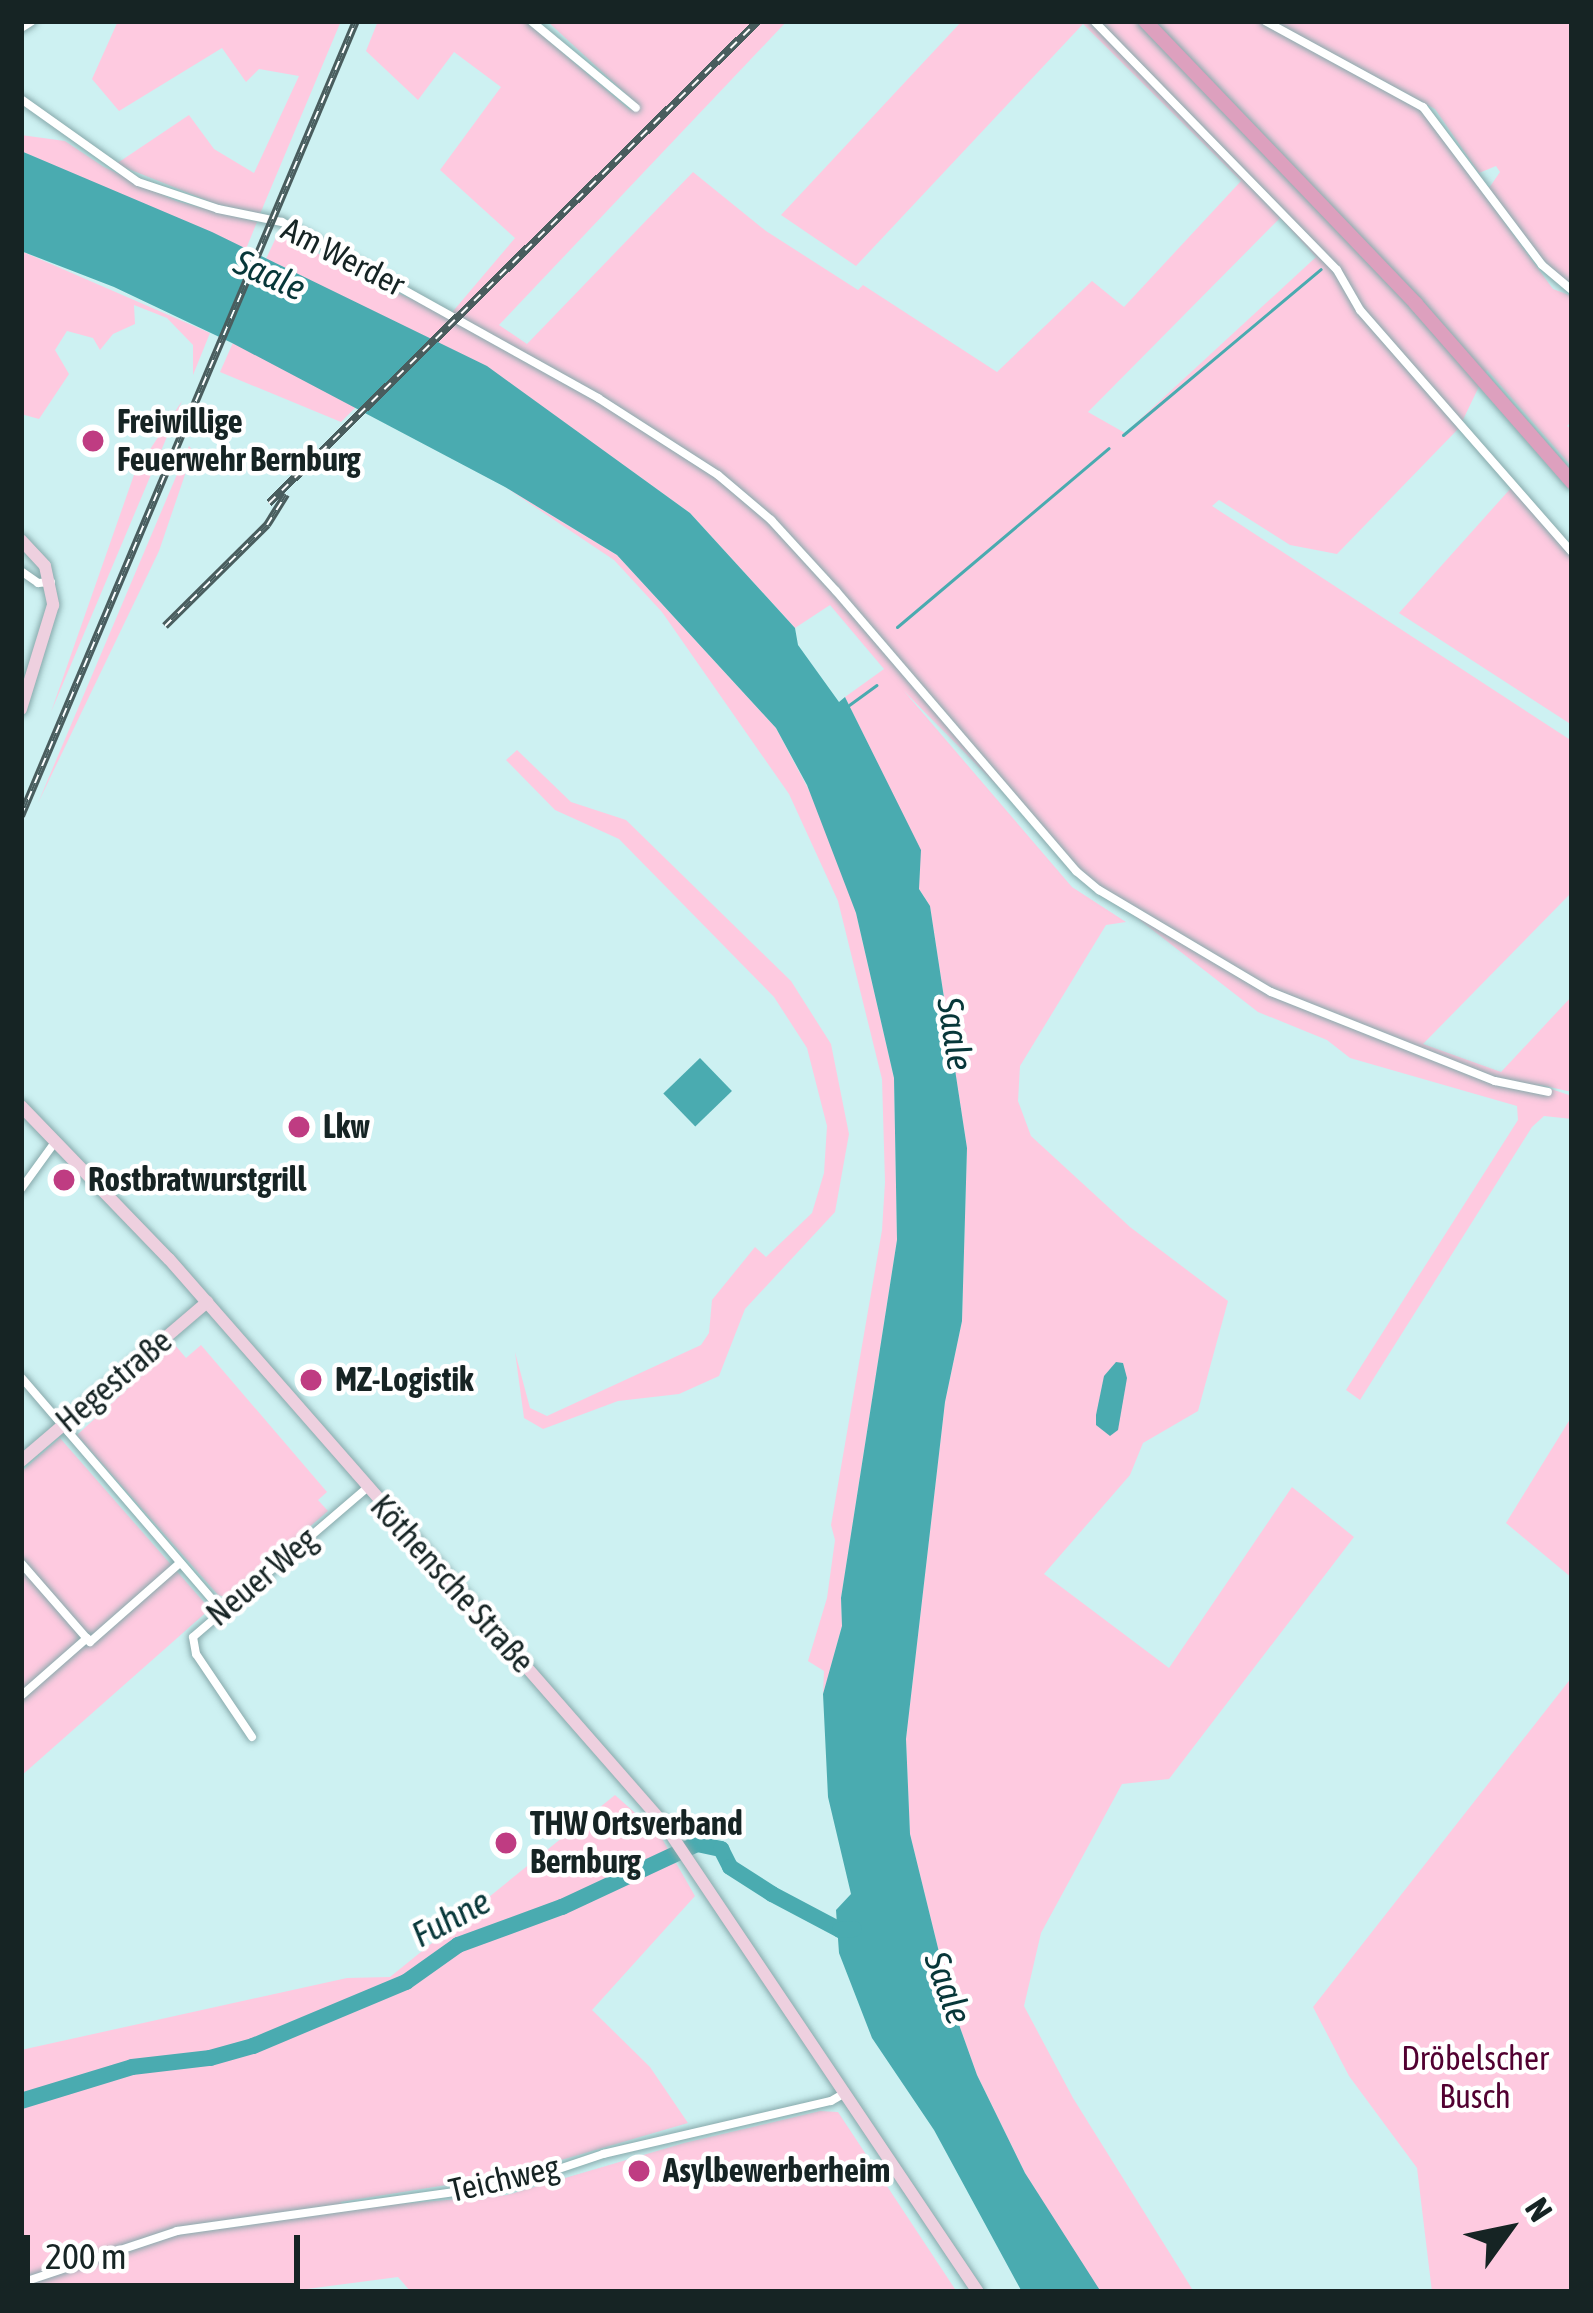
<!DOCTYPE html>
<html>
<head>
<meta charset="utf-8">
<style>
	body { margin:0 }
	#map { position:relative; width:1593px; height:2313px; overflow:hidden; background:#cdf1f2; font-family:"Asap Condensed",sans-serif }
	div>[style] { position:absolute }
	.green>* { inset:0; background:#fecae0 }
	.water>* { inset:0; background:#4aabb0; transform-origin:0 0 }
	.stream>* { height:3px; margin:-1.5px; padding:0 1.5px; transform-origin:1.5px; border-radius:1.5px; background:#4aabb0 }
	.river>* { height:16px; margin:-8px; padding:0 8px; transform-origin:8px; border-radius:8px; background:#4aabb0 }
	.roads { filter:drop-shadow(0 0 3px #87a9ab) drop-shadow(0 0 3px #87a9ab) }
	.street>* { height:8px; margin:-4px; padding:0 4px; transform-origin:4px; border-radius:4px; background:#fff }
	.secondary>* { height:12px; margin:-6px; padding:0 6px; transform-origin:6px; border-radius:6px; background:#eed0df }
	.primary>* { height:14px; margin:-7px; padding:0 7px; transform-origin:7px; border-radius:7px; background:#dda0be }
	.rail>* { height:8px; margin-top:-4px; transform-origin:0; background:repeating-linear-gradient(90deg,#fff 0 9px,#495d5e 0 18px); box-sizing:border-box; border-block:3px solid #495d5e }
	.dots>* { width:33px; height:33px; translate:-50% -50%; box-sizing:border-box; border:6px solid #fff; border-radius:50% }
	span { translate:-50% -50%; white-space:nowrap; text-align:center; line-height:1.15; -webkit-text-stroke:9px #fff; paint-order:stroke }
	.street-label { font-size:33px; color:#162424 }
	.poi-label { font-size:33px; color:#162424; font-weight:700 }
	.left { translate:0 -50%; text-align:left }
	.park-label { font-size:33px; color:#520031 }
	.water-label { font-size:36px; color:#073739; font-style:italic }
	.frame { position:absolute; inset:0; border:24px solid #162424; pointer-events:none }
	.north { position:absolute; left:1449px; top:2169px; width:120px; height:120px; -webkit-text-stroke:9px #fff; paint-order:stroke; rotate:57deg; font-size:33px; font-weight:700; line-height:48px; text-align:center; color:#162424 }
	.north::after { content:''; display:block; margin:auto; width:42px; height:54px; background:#162424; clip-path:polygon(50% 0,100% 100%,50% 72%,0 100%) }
	.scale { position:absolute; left:24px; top:2235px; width:276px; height:54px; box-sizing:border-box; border:6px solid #162424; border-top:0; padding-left:15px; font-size:36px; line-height:42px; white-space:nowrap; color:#162424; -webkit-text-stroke:9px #fff; paint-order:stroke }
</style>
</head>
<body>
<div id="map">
	<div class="green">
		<i style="clip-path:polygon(118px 21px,341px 21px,260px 214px,216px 204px,116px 164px,189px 115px,214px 149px,254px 173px,299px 76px,259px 69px,246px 82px,222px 48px,119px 111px,92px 79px)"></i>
		<i style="clip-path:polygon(evenodd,378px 21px,525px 21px,630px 110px,636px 103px,547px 21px,787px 21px,499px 325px,527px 344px,693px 172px,766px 231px,858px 290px,863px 285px,997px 372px,1092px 281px,1124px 307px,1241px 181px,1083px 24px,856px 266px,781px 215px,962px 21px,1260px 21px,1424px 112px,1553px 289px,1572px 296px,1572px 421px,1567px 426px,1572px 429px,1572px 467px,1487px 370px,1459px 428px,1337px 554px,1290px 545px,1219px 500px,1212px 506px,1572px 741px,1572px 892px,1423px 1044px,1501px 1072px,1572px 996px,1572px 1092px,1536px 1084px,1572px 1096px,1572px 1119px,1544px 1116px,1532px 1127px,1360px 1400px,1346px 1390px,1518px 1120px,1517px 1106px,1350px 1058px,1327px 1040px,1258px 1012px,1096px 886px,904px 691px,1072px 887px,1126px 922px,1106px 925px,1020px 1066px,1018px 1101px,1031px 1136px,1130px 1227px,1228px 1301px,1198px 1411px,1143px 1443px,1130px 1475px,1044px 1574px,1169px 1668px,1292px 1487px,1354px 1537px,1169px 1779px,1122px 1784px,1041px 1933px,1024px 2006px,1073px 2098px,1194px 2292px,1101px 2292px,1078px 2260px,1025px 2173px,977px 2075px,952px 2005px,910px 1834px,906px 1739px,945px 1402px,962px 1321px,967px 1148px,930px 906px,919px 889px,920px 850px,845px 697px,884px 669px,830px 605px,795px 628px,690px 513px,487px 367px,266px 259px,280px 229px,338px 266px,449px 316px,515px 238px,440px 170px,501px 87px,454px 52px,418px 100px,366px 51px,378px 21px,1280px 218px,1316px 257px,1125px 433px,1088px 412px,1280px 218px)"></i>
		<i style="clip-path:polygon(1272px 21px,1572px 21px,1572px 283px,1557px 279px,1489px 188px,1500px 172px,1496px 166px,1479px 173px,1435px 109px)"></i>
		<i style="clip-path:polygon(21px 135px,65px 141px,104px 167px,176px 201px,257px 222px,246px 249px,21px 151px)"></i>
		<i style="clip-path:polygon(21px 251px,210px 333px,193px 375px,193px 345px,167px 318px,134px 305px,135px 324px,113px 334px,100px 350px,93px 338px,67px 331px,55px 350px,69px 374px,39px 419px,21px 414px)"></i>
		<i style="clip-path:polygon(243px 320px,356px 407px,341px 422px,220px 372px)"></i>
		<i style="clip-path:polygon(182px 401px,51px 712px,135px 472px)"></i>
		<i style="clip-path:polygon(189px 446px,193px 451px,159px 551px,38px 803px)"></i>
		<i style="clip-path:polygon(505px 487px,617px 555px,776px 728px,821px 813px,856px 913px,894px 1078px,897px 1240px,841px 1598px,842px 1626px,823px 1695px,824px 1671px,808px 1661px,827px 1598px,835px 1540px,831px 1525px,882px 1230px,885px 1182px,882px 1079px,838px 901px,789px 794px,662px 612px,614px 560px)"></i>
		<i style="clip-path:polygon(1511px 488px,1572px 557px,1572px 725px,1399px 613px)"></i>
		<i style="clip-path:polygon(517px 750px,571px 802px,626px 820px,791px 981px,831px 1044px,849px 1134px,835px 1212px,745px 1309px,719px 1376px,679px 1394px,618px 1401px,543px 1429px,524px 1418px,515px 1352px,530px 1408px,547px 1416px,701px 1345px,709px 1333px,712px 1300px,755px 1247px,766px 1257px,812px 1213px,824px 1173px,827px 1126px,807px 1048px,774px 997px,619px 839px,555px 810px,506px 760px)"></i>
		<i style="clip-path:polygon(175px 1345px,186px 1358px,201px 1345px,327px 1492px,318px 1500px,328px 1511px,228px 1598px,218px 1595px,77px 1435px)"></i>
		<i style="clip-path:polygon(1572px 1416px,1572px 1578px,1506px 1523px)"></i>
		<i style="clip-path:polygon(60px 1438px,210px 1609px,21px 1776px,21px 1472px)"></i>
		<i style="clip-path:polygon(1572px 1677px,1572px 2292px,1432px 2292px,1417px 2168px,1349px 2076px,1313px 2007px)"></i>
		<i style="clip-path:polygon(615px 1795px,660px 1835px,695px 1896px,592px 2010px,650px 2067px,688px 2123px,510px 2175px,340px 2202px,349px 2208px,507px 2195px,684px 2143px,820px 2111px,838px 2112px,957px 2292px,411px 2292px,398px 2277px,284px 2292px,21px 2292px,21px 2050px,347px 1978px,390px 1977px)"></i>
	</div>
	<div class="water">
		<i style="clip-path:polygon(21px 151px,212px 232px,487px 366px,690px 513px,795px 628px,798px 645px,839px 702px,845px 697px,921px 850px,919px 889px,930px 906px,967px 1148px,962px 1321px,945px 1402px,906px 1739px,910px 1834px,952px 2005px,977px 2075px,1025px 2173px,1101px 2292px,1022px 2292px,934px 2130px,872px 2038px,839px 1953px,836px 1910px,851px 1894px,828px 1797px,823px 1694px,842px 1626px,841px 1598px,897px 1240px,894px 1078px,856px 913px,807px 785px,776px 728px,617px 555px,505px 487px,232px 343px,114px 287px,21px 251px)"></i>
		<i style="left:700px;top:1058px;width:46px;height:51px;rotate:46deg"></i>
		<i style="clip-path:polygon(1116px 1362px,1123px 1363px,1127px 1378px,1118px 1430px,1110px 1436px,1096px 1425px,1096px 1415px,1104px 1376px)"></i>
	</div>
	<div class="stream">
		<i style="left:1123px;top:435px;width:258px;rotate:-40deg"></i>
		<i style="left:897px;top:627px;width:277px;rotate:-40.2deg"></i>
		<i style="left:849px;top:705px;width:34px;rotate:-36deg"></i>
	</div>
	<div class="river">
		<i style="left:21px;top:2101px;width:116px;rotate:-17deg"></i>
		<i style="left:132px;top:2067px;width:79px;rotate:-6.6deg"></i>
		<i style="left:210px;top:2058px;width:45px;rotate:-15.6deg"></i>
		<i style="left:253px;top:2046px;width:166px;rotate:-22.7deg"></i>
		<i style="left:406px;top:1982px;width:64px;rotate:-35.4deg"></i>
		<i style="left:458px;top:1945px;width:111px;rotate:-20.1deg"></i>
		<i style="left:562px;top:1907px;width:149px;rotate:-25deg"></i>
		<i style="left:697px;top:1844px;width:25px;rotate:12deg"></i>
		<i style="left:721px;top:1849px;width:20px;rotate:63deg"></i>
		<i style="left:730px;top:1867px;width:50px;rotate:32.7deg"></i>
		<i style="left:772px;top:1894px;width:77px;rotate:27.9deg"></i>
		<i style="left:840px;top:1930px;width:14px;rotate:-4deg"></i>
	</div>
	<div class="roads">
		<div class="street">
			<i style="left:531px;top:21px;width:136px;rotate:39.6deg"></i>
			<i style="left:1094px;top:21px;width:348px;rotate:45.7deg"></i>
			<i style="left:1337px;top:270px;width:46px;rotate:60.1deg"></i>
			<i style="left:1360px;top:310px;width:322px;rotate:48.8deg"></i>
			<i style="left:1265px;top:21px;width:180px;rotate:28.6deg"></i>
			<i style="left:1423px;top:107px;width:198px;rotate:53deg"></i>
			<i style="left:1542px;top:265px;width:39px;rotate:40deg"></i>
			<i style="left:21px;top:28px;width:13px;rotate:-32deg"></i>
			<i style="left:21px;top:99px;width:143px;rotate:35.4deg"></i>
			<i style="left:138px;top:182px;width:84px;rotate:18.6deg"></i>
			<i style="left:218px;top:209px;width:65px;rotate:11.5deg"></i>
			<i style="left:282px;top:222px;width:362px;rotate:29.1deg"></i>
			<i style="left:598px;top:398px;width:143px;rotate:32.7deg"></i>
			<i style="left:718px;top:475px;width:70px;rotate:40.3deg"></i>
			<i style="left:771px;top:520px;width:96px;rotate:47.5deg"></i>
			<i style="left:836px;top:591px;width:369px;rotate:49.4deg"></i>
			<i style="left:1076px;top:871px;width:30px;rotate:40deg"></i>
			<i style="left:1099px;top:890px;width:200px;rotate:30.7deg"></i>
			<i style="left:1271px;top:992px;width:241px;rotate:21.7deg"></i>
			<i style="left:1495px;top:1081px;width:54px;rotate:11.7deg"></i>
			<i style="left:21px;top:571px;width:21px;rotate:35deg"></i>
			<i style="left:38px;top:583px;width:13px;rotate:-4deg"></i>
			<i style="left:21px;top:1189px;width:58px;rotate:-54.1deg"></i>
			<i style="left:21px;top:1377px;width:310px;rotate:49.3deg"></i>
			<i style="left:21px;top:1563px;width:105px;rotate:48.9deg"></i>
			<i style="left:90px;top:1642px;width:120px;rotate:-41.3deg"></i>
			<i style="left:21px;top:1696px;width:88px;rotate:-41.3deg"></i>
			<i style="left:252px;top:1737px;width:100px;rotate:-124deg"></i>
			<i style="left:196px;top:1654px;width:17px;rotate:-100deg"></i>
			<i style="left:193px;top:1637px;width:229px;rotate:-40.6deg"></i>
			<i style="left:21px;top:2283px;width:164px;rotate:-18.4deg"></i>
			<i style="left:177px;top:2231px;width:343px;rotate:-8deg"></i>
			<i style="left:517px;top:2183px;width:91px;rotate:-18.6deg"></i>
			<i style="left:603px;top:2154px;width:234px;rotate:-13.1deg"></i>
			<i style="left:831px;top:2101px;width:16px;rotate:-30deg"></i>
		</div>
		<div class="secondary">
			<i style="left:21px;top:540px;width:35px;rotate:47deg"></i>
			<i style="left:45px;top:566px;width:40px;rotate:78deg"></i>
			<i style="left:53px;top:605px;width:109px;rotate:107.1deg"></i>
			<i style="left:21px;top:1106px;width:213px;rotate:46deg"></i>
			<i style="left:169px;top:1259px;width:751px;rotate:48.78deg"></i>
			<i style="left:664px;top:1824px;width:564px;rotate:56.14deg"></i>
			<i style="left:21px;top:1461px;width:245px;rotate:-40.5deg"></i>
		</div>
		<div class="primary">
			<i style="left:1145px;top:21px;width:392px;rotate:46.2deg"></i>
			<i style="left:1416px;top:304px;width:237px;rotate:48.8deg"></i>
		</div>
	</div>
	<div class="rail">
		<i style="left:269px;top:503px;width:687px;rotate:-44.59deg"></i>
		<i style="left:165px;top:626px;width:144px;rotate:-44.7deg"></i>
		<i style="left:267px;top:525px;width:36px;rotate:-58deg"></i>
		<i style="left:21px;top:816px;width:863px;rotate:-67.15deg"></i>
	</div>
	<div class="dots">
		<i style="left:93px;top:441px;background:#bf3c82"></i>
		<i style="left:299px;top:1127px;background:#bf3c82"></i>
		<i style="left:64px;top:1180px;background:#bf3c82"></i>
		<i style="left:311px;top:1380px;background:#bf3c82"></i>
		<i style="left:506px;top:1843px;background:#bf3c82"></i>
		<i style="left:639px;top:2171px;background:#bf3c82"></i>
	</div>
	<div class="street-label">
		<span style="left:343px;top:257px;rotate:27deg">Am Werder</span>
		<span style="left:114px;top:1381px;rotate:-40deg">Hegestraße</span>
		<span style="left:262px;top:1577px;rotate:-40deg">Neuer Weg</span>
		<span style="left:452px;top:1584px;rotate:48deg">Köthensche Straße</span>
		<span style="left:504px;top:2179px;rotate:-13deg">Teichweg</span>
	</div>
	<div class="poi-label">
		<span class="left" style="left:117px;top:441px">Freiwillige<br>Feuerwehr Bernburg</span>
		<span class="left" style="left:323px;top:1127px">Lkw</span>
		<span class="left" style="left:88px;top:1180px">Rostbratwurstgrill</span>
		<span class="left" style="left:335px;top:1380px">MZ-Logistik</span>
		<span class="left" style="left:530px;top:1843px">THW Ortsverband<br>Bernburg</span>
		<span class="left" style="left:663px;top:2171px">Asylbewerberheim</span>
	</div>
	<div class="park-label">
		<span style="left:1475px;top:2078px">Dröbelscher<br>Busch</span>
	</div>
	<div class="water-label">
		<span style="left:270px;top:275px;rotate:24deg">Saale</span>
		<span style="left:955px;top:1034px;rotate:81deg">Saale</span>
		<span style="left:451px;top:1918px;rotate:-28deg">Fuhne</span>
		<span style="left:948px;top:1988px;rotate:70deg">Saale</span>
	</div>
	<div class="frame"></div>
	<div class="north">N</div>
	<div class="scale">200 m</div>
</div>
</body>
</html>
